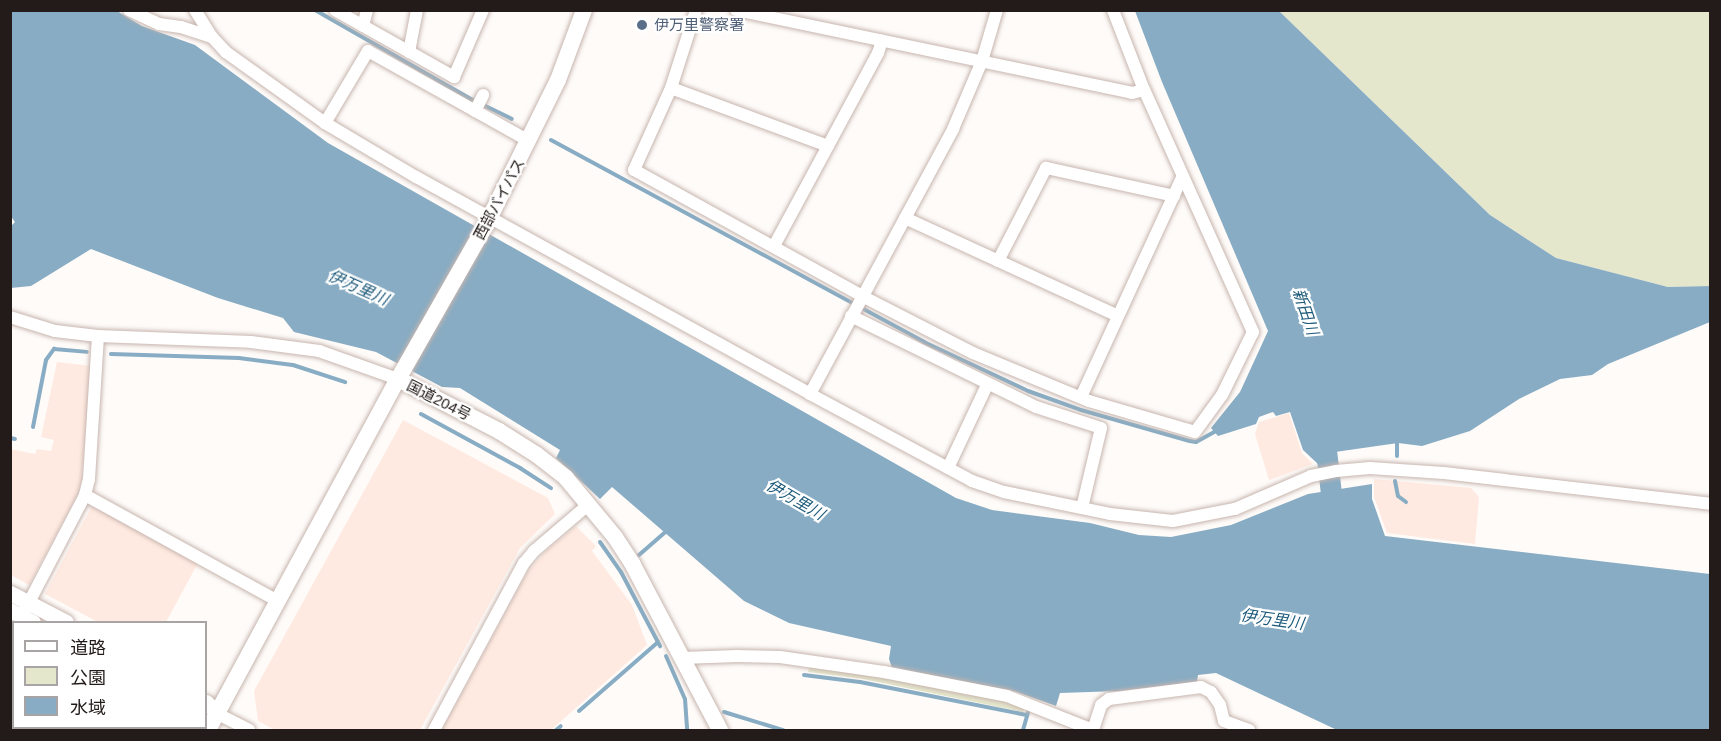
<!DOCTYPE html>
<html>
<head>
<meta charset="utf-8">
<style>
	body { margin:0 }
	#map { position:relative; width:1721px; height:741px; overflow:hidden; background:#fefbf9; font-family:Arial,"Noto Sans JP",sans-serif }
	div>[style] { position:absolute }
	.built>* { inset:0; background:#ffeae1 }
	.green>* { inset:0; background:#e5e7cc }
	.water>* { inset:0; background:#88acc3 }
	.stream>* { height:4px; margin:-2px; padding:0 2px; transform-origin:2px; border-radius:2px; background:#88acc3 }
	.river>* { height:21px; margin:-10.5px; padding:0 10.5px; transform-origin:10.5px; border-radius:10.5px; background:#88acc3 }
	.roads { filter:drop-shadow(0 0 2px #c7b5ae) drop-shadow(0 0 2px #c7b5ae) }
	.minor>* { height:12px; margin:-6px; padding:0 6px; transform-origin:6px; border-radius:6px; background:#fff }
	.major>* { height:15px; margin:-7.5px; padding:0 7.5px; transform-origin:7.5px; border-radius:7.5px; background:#fff }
	.highway>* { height:16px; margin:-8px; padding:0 8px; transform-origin:8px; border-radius:8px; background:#fff }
	.dots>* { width:16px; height:16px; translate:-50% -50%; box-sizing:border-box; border:3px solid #fff; border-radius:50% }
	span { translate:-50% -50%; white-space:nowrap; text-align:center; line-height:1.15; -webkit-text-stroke:4.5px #fff; paint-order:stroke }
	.service-label { font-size:15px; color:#4e5e75 }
	.left { translate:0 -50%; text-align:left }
	.street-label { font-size:15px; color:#221b19 }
	.water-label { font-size:16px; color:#1c5a7a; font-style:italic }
	.frame { position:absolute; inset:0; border:12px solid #221b19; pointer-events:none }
	.legend { position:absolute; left:12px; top:621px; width:195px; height:108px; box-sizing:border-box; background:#fff; border:2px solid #a7a4a3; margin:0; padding:8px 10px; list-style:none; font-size:18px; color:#221b19 }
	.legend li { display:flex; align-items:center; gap:12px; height:30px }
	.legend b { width:30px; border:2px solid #a7a4a3 }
</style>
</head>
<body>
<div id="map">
	<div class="built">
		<i style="clip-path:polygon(57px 362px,91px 366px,82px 479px,78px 494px,29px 585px,11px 575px,10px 449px,35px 454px,37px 449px,51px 451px,54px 440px,41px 437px)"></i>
		<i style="clip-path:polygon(1289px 413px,1302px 453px,1313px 464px,1269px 480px,1255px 434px,1259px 422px)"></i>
		<i style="clip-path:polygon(403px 420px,548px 498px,555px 514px,520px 548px,420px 730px,275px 730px,258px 721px,254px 691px)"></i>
		<i style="clip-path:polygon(1374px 479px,1471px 488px,1479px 497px,1475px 544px,1387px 533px,1374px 497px)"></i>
		<i style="clip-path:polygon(92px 506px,198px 563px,166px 622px,98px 622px,45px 594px)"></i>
		<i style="clip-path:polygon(576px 526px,596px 546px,592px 551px,632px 605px,647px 645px,551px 730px,442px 730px,528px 571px,547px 550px)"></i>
	</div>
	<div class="green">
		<i style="clip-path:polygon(1279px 11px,1710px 11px,1710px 286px,1668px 287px,1556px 258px,1490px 215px)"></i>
		<i style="clip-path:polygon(810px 664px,1025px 705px,1023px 712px,863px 679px,808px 672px)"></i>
	</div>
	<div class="water">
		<i style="clip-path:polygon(11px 11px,117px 11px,142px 26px,195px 45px,328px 143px,956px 498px,992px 510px,1090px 523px,1139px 535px,1171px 537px,1231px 525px,1308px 494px,1372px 484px,1372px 499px,1385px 536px,1710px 574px,1710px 730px,1337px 730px,1216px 673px,1198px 675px,1197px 682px,1119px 691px,1060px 693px,1056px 706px,1014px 691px,892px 668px,889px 659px,891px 646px,789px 623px,744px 601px,612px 487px,600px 499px,556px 458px,560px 450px,460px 388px,442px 387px,376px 352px,294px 332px,283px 318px,218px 298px,91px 249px,31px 286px,11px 288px,10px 227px,15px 222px,10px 215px)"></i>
		<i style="clip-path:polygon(1135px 11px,1279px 11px,1490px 215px,1556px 258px,1668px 287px,1710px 286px,1710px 322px,1608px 364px,1592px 375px,1560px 379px,1519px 399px,1470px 431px,1422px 446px,1398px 443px,1335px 452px,1336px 458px,1318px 464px,1303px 450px,1290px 412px,1276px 416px,1273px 412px,1259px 417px,1256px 424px,1218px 436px,1211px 428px,1240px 392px,1268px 331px,1162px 82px)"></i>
	</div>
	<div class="stream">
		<i style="left:315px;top:10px;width:182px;rotate:29.7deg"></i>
		<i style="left:473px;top:100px;width:43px;rotate:26deg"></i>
		<i style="left:551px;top:140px;width:424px;rotate:28.4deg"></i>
		<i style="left:924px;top:342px;width:115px;rotate:25.2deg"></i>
		<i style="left:1028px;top:391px;width:56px;rotate:19.7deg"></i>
		<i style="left:1081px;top:410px;width:113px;rotate:15.9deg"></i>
		<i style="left:1190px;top:441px;width:6px;rotate:9deg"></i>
		<i style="left:1196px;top:442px;width:25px;rotate:-29deg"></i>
		<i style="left:111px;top:354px;width:128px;rotate:1.8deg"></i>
		<i style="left:239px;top:358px;width:54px;rotate:7.4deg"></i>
		<i style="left:293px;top:365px;width:55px;rotate:18.1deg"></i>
		<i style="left:421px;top:414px;width:113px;rotate:28.6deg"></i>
		<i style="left:520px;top:468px;width:37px;rotate:33deg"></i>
		<i style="left:33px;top:427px;width:68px;rotate:-79deg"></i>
		<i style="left:46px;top:360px;width:14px;rotate:-54deg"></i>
		<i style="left:54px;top:349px;width:33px;rotate:5deg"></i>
		<i style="left:10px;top:438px;width:5px;rotate:11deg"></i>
		<i style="left:1397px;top:441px;width:15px;rotate:90deg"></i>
		<i style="left:1395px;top:481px;width:15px;rotate:79deg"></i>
		<i style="left:1398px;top:496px;width:10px;rotate:37deg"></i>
		<i style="left:600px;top:542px;width:37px;rotate:55deg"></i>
		<i style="left:621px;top:572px;width:84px;rotate:62.2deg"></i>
		<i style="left:639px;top:555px;width:38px;rotate:-41deg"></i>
		<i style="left:666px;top:656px;width:47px;rotate:66.2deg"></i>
		<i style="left:685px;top:699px;width:31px;rotate:86deg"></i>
		<i style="left:804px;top:675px;width:56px;rotate:7.1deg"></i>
		<i style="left:860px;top:682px;width:170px;rotate:11.2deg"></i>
		<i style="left:579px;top:711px;width:105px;rotate:-41.1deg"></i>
		<i style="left:724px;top:712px;width:62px;rotate:17deg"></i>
		<i style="left:556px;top:730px;width:6px;rotate:-39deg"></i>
		<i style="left:1023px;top:730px;width:19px;rotate:-74deg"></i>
	</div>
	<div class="river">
		<i style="left:1324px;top:433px;width:87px;rotate:83.4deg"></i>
	</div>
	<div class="roads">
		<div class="minor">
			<i style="left:129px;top:10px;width:33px;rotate:25deg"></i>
			<i style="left:159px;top:24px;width:22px;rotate:8deg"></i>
			<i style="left:181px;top:27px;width:33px;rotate:18deg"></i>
			<i style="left:195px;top:10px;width:32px;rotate:58deg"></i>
			<i style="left:212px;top:37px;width:21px;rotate:47deg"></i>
			<i style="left:226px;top:52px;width:122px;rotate:35.6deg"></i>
			<i style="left:325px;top:123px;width:106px;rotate:30.7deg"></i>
			<i style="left:416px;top:177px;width:450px;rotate:28.8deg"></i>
			<i style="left:810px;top:394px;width:184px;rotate:28.2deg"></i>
			<i style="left:972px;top:481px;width:34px;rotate:19deg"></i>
			<i style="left:1004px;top:492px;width:108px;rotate:11.7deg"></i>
			<i style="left:1110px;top:514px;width:63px;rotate:6.3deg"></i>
			<i style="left:1173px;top:521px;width:63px;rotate:-11deg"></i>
			<i style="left:1235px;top:509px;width:83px;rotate:-23.5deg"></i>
			<i style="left:1311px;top:476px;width:25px;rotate:-11deg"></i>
			<i style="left:1336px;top:471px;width:34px;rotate:-5deg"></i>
			<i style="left:1370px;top:468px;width:74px;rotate:3.9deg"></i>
			<i style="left:1444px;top:473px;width:268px;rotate:6.6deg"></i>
			<i style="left:335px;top:10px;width:137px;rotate:29.4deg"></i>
			<i style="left:454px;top:77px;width:73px;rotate:-66.6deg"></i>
			<i style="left:696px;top:10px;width:82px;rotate:107.8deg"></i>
			<i style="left:671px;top:88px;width:90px;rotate:114.3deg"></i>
			<i style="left:634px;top:170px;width:260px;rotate:28.9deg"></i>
			<i style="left:862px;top:296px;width:125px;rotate:27.2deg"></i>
			<i style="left:973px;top:353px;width:126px;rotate:22.5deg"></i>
			<i style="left:1089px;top:401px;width:110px;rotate:16.3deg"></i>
			<i style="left:1195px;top:432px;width:46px;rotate:-53.9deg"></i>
			<i style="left:1222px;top:395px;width:70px;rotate:-63.8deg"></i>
			<i style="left:1253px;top:332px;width:265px;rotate:-114.2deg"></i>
			<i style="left:1144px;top:90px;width:86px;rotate:-111.2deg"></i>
			<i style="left:736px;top:10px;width:405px;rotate:11.8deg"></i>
			<i style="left:1132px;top:93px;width:12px;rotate:-14deg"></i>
			<i style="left:363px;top:26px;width:16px;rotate:-76deg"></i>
			<i style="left:409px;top:52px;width:43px;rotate:-79.2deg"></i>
			<i style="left:671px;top:88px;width:167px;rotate:20.3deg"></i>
			<i style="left:828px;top:146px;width:114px;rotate:118.4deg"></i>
			<i style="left:475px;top:111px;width:18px;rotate:-63deg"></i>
			<i style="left:325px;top:123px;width:84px;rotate:-59.2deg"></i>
			<i style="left:368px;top:51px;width:184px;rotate:29.2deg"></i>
			<i style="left:828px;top:146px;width:106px;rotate:-61.7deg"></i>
			<i style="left:878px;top:53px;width:13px;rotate:-72deg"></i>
			<i style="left:905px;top:218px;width:234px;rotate:24.7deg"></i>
			<i style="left:998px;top:261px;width:105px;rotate:-62.7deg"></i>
			<i style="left:1046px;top:168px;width:131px;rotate:12.3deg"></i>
			<i style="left:851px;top:316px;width:206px;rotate:26.2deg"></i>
			<i style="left:1036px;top:407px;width:68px;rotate:17.9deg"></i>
			<i style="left:1101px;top:428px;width:82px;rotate:103.4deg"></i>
			<i style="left:10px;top:317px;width:47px;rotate:17.3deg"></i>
			<i style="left:55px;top:331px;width:43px;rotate:6.6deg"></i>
			<i style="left:98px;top:336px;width:153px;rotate:2.2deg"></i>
			<i style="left:251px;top:342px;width:69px;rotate:7.5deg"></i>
			<i style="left:319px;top:351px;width:84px;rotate:19.5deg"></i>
			<i style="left:810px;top:394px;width:301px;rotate:-61.6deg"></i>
			<i style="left:953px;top:129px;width:74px;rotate:-66.9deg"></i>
			<i style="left:982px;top:61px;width:53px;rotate:-73.6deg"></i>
			<i style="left:1081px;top:397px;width:242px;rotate:-65.3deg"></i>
			<i style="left:948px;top:468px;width:92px;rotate:-64.8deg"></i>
			<i style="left:85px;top:495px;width:220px;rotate:28.8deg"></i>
			<i style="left:25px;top:610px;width:130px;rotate:-62.4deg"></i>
			<i style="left:85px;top:495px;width:16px;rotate:-76deg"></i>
			<i style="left:89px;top:479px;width:143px;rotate:-86.4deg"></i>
			<i style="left:682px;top:658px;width:55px;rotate:-2.1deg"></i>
			<i style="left:737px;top:656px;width:43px;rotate:1.3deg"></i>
			<i style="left:780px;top:657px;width:105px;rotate:8.2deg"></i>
			<i style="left:884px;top:672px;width:125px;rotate:11deg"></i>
			<i style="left:1007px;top:696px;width:92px;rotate:21.6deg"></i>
			<i style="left:218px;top:714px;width:35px;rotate:27deg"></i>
			<i style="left:434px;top:730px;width:190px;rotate:-61.7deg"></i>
			<i style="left:524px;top:563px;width:16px;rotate:-50deg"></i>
			<i style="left:534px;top:551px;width:72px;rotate:-40.5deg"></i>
			<i style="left:1093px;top:730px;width:26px;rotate:-72deg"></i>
			<i style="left:1101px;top:705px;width:10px;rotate:-37deg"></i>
			<i style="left:1109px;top:699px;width:93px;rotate:-7.4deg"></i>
			<i style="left:1201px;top:687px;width:11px;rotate:27deg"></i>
			<i style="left:1211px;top:692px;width:16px;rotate:55deg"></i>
			<i style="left:1220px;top:705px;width:16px;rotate:76deg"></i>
			<i style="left:1224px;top:721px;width:27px;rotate:20deg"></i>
		</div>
		<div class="major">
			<i style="left:10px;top:593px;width:63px;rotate:27.4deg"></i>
			<i style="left:10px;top:610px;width:26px;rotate:28deg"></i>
			<i style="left:206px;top:702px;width:17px;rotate:45deg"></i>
		</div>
		<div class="highway">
			<i style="left:398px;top:379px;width:114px;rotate:27.2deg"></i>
			<i style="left:499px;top:431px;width:45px;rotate:32.3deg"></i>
			<i style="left:537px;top:455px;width:37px;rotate:38deg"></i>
			<i style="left:566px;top:478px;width:77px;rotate:50.3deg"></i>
			<i style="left:615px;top:537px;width:33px;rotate:57deg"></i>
			<i style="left:633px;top:565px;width:187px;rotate:62.2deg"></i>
			<i style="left:208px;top:730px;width:399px;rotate:-61.6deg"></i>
			<i style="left:398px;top:379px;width:177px;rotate:-60.3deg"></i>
			<i style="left:486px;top:225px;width:162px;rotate:-63.6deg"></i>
			<i style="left:558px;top:80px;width:75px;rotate:-69.6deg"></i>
		</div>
	</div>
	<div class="dots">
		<i style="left:642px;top:25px;background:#5c6f8a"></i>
	</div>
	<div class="service-label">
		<span class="left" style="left:654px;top:25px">伊万里警察署</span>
	</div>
	<div class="street-label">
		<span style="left:499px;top:199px;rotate:-62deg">西部バイパス</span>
		<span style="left:439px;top:400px;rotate:27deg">国道204号</span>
	</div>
	<div class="water-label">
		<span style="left:358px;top:288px;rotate:24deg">伊万里川</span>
		<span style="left:1305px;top:312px;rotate:71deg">新田川</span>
		<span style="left:795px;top:500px;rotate:30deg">伊万里川</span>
		<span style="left:1272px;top:620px;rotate:8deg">伊万里川</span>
	</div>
	<div class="frame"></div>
	<ul class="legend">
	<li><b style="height:8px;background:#fff"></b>道路</li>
	<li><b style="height:16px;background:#e5e7cc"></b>公園</li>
	<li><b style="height:16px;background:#88acc3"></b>水域</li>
	</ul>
</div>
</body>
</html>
